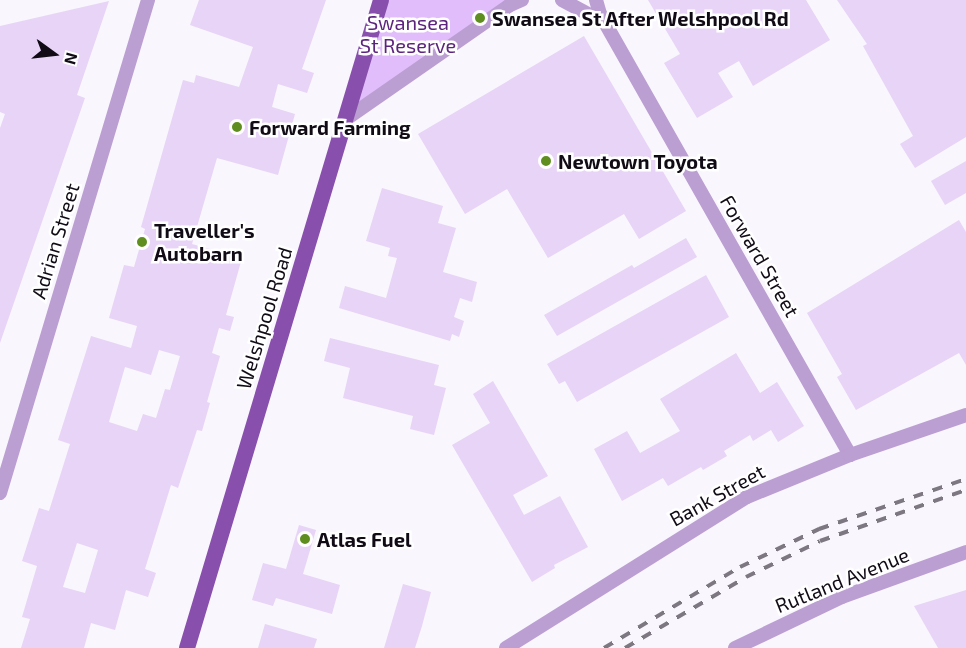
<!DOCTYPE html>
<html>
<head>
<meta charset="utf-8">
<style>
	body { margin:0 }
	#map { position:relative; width:966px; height:648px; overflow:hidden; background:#f9f6fd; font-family:"Exo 2",sans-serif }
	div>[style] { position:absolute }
	.green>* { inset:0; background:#e1befb }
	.building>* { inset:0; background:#e7d4f6 }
	.minor>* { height:14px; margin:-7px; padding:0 7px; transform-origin:7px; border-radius:7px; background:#bb9ed2 }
	.major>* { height:16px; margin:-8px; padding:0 8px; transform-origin:8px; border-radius:8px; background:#884fad }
	.rail>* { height:4px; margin-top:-2px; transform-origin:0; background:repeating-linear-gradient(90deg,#7c7780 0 10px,transparent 0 20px) }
	.dots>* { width:16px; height:16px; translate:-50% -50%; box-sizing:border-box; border:3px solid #fff; border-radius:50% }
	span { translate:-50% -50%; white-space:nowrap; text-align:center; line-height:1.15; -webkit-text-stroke:5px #fff; paint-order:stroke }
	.poi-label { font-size:20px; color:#110b16; font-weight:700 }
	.left { translate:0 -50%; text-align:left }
	.park-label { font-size:20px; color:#5d247d }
	.street-label { font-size:20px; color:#110b16 }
	.north { position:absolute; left:24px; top:24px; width:60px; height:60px; -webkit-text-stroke:4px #fff; paint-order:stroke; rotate:105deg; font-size:16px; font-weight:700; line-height:24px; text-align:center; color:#110b16 }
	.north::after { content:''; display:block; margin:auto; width:21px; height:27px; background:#110b16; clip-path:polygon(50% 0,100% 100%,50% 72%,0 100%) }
</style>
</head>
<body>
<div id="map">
	<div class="green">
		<i style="clip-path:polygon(381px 0,513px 0,346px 119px)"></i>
	</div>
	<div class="building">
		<i style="clip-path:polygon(evenodd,199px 0,326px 0,302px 69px,314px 73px,307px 93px,278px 84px,272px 107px,295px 114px,278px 175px,217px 158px,192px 244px,242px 258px,226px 315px,234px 317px,230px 331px,219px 328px,212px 353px,220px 356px,207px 402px,210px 403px,202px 431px,197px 430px,178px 488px,171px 485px,145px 569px,156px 573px,148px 597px,126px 590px,115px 630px,91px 623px,84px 648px,21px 648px,30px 619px,22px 617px,37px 566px,22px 561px,39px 508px,49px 511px,70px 444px,58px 440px,91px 336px,131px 348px,137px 326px,109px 318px,124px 265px,134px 267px,145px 229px,141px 227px,183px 80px,194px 83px,196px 75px,239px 87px,253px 47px,190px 25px,199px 0,159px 350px,180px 356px,170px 390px,165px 389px,156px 418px,143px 414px,137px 431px,109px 422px,125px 367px,151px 375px,159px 350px,199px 0,77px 543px,98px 550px,85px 593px,63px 587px,77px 543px)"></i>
		<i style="clip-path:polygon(648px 0,806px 0,830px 40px,753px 86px,739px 61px,718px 73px,733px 97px,697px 118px,664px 63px,680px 54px)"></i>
		<i style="clip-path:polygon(837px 0,966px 0,966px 137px,915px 168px,900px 144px,913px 136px,863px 46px,867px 44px)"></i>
		<i style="clip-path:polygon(109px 1px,77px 95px,85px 98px,0 343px,0 128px,5px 114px,0 112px,0 26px)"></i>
		<i style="clip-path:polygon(584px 36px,686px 211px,639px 239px,624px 214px,548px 258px,507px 189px,465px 214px,418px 134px)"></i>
		<i style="clip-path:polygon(966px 161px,966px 193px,945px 205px,931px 181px)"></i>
		<i style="clip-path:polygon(382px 188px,443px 206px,438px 223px,456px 228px,443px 272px,477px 282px,472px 302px,460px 298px,454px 317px,464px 321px,459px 337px,452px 334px,450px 341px,339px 308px,345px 286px,386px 298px,397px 258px,388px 256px,390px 248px,366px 241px)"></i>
		<i style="clip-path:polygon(959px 220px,966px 232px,966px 365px,959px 353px,856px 410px,837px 377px,842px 374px,807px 313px)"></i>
		<i style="clip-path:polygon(686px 238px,697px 257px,557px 336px,544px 315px,632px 265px,634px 268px)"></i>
		<i style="clip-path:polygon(706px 275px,729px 317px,577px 402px,565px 381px,559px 384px,547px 364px)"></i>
		<i style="clip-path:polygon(330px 338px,439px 365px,434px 385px,446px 388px,434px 435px,410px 429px,413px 416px,343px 398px,350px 368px,324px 361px)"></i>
		<i style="clip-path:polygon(736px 353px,760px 393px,777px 382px,804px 426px,778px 442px,771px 430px,753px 441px,750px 435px,724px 451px,727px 456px,703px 470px,701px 467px,668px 486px,663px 478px,622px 501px,594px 449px,627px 431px,640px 453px,680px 431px,660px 399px)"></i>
		<i style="clip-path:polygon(493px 381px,548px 476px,513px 495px,524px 515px,560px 496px,588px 547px,554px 565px,555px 568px,532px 582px,452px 445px,490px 423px,473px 394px)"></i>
		<i style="clip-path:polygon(299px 525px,316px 530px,303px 574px,340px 585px,332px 614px,276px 598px,273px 606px,252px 600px,263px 563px,286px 569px)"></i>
		<i style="clip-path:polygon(403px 584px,431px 592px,422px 626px,415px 648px,384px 648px)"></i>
		<i style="clip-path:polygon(966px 590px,966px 648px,938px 648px,914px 606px)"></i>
		<i style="clip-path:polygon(265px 624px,317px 639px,314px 648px,258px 648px)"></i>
	</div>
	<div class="minor">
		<i style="left:562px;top:0;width:49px;rotate:28.1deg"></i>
		<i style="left:596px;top:0;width:15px;rotate:74deg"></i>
		<i style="left:600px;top:14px;width:507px;rotate:60.45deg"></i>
		<i style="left:346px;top:119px;width:200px;rotate:-34.8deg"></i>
		<i style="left:510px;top:5px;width:13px;rotate:-23deg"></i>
		<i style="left:0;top:493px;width:515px;rotate:-73.29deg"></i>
		<i style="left:506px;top:648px;width:284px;rotate:-32.1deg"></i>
		<i style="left:747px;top:497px;width:111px;rotate:-22.2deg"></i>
		<i style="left:850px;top:455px;width:123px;rotate:-19deg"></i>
		<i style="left:735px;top:648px;width:119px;rotate:-25.5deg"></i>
		<i style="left:842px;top:597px;width:132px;rotate:-19.9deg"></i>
	</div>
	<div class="major">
		<i style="left:187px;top:648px;width:676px;rotate:-73.33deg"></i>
	</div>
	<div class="rail">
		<i style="left:604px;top:648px;width:158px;rotate:-30.8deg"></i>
		<i style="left:740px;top:567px;width:88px;rotate:-25.7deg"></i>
		<i style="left:819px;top:529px;width:155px;rotate:-18.8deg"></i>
		<i style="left:625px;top:648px;width:140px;rotate:-30.4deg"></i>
		<i style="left:746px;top:577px;width:82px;rotate:-25.9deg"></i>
		<i style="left:820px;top:541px;width:155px;rotate:-19.3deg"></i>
	</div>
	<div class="dots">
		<i style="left:480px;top:18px;background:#5f8d20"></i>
		<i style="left:237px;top:127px;background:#5f8d20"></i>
		<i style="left:546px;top:161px;background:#5f8d20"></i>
		<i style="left:142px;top:242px;background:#5f8d20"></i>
		<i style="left:305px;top:539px;background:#5f8d20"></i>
	</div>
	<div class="poi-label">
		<span class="left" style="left:492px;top:18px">Swansea St After Welshpool Rd</span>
		<span class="left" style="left:249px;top:127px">Forward Farming</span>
		<span class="left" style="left:558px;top:161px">Newtown Toyota</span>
		<span class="left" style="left:154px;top:242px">Traveller's<br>Autobarn</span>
		<span class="left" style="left:317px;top:539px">Atlas Fuel</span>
	</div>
	<div class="park-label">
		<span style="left:408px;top:34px">Swansea<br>St Reserve</span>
	</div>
	<div class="street-label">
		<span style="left:55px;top:241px;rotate:-73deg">Adrian Street</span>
		<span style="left:760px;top:256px;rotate:60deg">Forward Street</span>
		<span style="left:264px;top:318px;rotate:-73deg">Welshpool Road</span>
		<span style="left:717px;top:495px;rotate:-29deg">Bank Street</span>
		<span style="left:842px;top:580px;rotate:-22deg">Rutland Avenue</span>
	</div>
	<div class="north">N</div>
</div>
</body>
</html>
